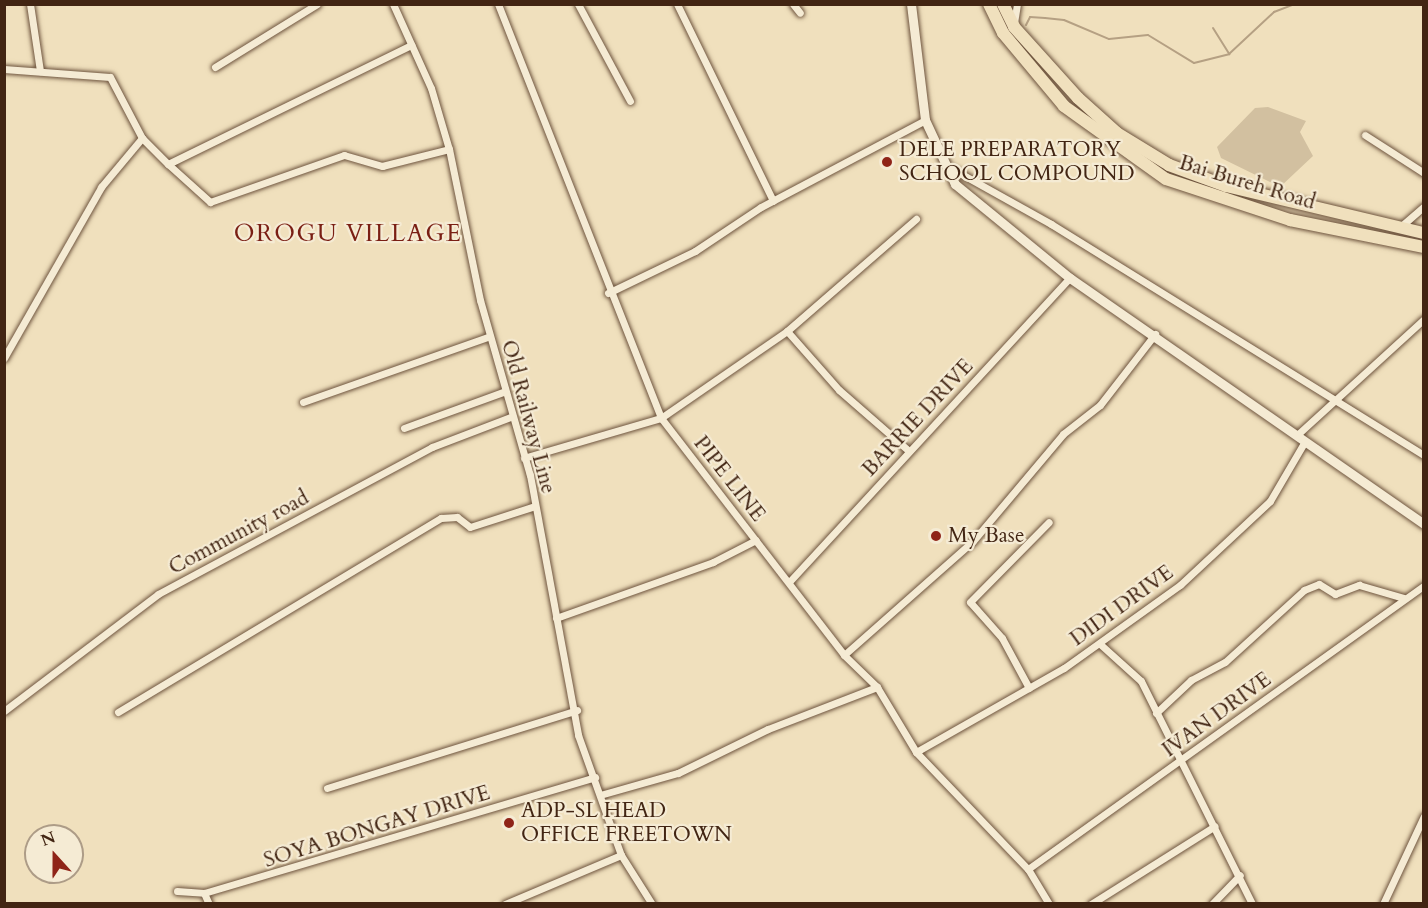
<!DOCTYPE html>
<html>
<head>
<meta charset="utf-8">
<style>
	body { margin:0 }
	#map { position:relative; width:1428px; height:908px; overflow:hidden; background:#f0e0bd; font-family:Cardo,serif }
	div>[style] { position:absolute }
	.green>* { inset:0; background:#d2c0a0 }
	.stream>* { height:2px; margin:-1px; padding:0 1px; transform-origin:1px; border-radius:1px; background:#b5a083 }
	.roads { filter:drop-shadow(0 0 2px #6e543e) drop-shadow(0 0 2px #6e543e) }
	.minor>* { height:7px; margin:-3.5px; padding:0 3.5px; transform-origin:3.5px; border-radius:3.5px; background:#f5ebd4 }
	.tertiary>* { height:9px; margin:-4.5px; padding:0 4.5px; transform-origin:4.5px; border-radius:4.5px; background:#f5ebd4 }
	.trunk>* { height:12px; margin:-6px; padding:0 6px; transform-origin:6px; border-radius:6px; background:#f0e0bd }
	.dots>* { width:16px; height:16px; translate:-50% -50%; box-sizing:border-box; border:3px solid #f5ebd4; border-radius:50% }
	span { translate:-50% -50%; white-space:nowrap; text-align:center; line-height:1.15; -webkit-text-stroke:4.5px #f5ebd4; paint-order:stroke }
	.poi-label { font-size:21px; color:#422513 }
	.left { translate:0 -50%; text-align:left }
	.street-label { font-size:21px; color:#422513 }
	.quarter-label { font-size:24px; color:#7a1f14; letter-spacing:1.5px }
	.frame { position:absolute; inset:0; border:6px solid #422513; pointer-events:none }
	.north { position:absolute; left:24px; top:824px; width:60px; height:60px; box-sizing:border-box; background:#f5ebd4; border:2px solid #ad9c87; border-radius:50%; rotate:339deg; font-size:16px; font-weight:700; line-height:24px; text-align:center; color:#422513 }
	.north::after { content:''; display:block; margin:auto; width:21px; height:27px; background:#8f2418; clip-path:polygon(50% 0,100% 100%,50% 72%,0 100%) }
</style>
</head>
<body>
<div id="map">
	<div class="green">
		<i style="clip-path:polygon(1268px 107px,1306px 121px,1300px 132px,1313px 156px,1280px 187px,1221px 158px,1217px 147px,1255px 108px)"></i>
	</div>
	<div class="stream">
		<i style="left:1026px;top:25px;width:9px;rotate:-63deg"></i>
		<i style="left:1030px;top:17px;width:15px;rotate:4deg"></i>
		<i style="left:1045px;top:18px;width:19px;rotate:6deg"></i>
		<i style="left:1064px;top:20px;width:49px;rotate:22.9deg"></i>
		<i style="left:1109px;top:39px;width:39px;rotate:-6deg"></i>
		<i style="left:1148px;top:35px;width:54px;rotate:31.3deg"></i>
		<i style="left:1194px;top:63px;width:36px;rotate:-14deg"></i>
		<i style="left:1229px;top:54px;width:62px;rotate:-43deg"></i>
		<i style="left:1274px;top:12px;width:22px;rotate:-21deg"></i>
		<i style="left:1213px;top:28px;width:31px;rotate:58deg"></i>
	</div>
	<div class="roads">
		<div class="minor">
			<i style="left:30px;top:4px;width:68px;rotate:81.5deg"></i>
			<i style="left:393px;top:4px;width:92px;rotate:65.7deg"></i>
			<i style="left:431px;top:88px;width:64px;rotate:73.6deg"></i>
			<i style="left:449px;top:149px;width:154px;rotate:78.4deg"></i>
			<i style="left:480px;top:300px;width:182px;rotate:74.1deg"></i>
			<i style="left:530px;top:475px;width:264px;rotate:79.5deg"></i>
			<i style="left:578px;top:735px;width:127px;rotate:70.3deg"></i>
			<i style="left:621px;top:855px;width:58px;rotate:57.7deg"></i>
			<i style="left:498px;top:4px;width:445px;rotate:68.5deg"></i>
			<i style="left:661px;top:418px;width:299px;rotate:52.3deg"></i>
			<i style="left:844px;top:655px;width:46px;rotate:44.1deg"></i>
			<i style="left:877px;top:687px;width:76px;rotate:59deg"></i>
			<i style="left:916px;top:752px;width:162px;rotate:46.3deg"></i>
			<i style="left:1028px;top:869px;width:41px;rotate:59deg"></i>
			<i style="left:578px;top:4px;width:110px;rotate:61.8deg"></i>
			<i style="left:677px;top:4px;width:219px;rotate:64deg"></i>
			<i style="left:793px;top:4px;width:11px;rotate:52deg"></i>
			<i style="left:1014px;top:23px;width:19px;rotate:-81deg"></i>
			<i style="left:215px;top:67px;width:120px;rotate:-31.7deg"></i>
			<i style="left:4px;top:69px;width:106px;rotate:4.3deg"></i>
			<i style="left:110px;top:77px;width:69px;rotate:62.3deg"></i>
			<i style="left:142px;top:138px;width:37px;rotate:45deg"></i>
			<i style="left:168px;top:164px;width:271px;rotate:-26.1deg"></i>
			<i style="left:1365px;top:135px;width:70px;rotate:32.8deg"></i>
			<i style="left:168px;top:164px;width:57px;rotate:42.1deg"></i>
			<i style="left:210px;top:202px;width:142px;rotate:-19.3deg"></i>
			<i style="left:344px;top:155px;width:40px;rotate:16deg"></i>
			<i style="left:382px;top:166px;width:69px;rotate:-14.2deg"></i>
			<i style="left:947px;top:166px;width:119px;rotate:29.1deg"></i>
			<i style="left:1051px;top:224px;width:439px;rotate:31.8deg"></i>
			<i style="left:1399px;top:228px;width:33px;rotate:-41deg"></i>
			<i style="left:608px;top:293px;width:97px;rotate:-25.8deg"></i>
			<i style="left:695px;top:251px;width:79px;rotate:-33.7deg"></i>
			<i style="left:761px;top:207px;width:186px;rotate:-27.9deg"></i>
			<i style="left:787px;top:331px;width:79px;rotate:48.6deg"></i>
			<i style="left:839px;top:390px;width:93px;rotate:41.1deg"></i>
			<i style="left:4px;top:358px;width:197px;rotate:-60.4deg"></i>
			<i style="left:101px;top:187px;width:64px;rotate:-50.1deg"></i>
			<i style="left:303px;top:402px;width:198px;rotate:-19.4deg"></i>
			<i style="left:404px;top:428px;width:105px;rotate:-20deg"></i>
			<i style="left:1297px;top:435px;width:172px;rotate:-42.4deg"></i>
			<i style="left:524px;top:458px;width:143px;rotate:-16.3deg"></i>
			<i style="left:661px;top:418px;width:153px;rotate:-34.6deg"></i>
			<i style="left:787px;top:331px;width:171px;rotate:-41deg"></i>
			<i style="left:790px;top:581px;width:413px;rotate:-47.3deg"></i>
			<i style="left:556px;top:618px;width:167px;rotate:-19.6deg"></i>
			<i style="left:713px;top:562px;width:48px;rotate:-27.1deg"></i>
			<i style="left:1100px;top:644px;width:55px;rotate:42.1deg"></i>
			<i style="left:1141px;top:681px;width:249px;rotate:63.5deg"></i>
			<i style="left:844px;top:655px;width:172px;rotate:-41.5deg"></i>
			<i style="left:973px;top:541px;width:140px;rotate:-49.9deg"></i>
			<i style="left:1063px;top:434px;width:47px;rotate:-38.1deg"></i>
			<i style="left:1100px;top:405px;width:90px;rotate:-52.2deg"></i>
			<i style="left:1029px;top:688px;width:57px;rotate:-118.4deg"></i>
			<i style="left:1002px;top:638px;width:48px;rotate:-131.6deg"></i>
			<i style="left:970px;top:602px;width:112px;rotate:-45.4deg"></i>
			<i style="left:4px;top:711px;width:193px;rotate:-37.2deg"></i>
			<i style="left:158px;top:594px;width:311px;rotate:-28.2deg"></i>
			<i style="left:432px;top:447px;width:84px;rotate:-21deg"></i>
			<i style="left:118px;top:712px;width:377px;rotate:-31deg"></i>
			<i style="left:441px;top:518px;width:16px;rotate:-4deg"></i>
			<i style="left:457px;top:517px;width:16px;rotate:38deg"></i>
			<i style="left:470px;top:527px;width:68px;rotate:-17.9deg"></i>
			<i style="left:1156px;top:713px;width:48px;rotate:-43.3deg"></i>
			<i style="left:1191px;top:680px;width:38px;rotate:-28deg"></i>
			<i style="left:1225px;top:662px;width:107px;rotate:-42.3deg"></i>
			<i style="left:1304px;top:590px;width:16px;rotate:-22deg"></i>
			<i style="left:1319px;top:584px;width:19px;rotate:32deg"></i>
			<i style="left:1335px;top:594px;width:26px;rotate:-21deg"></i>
			<i style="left:1359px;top:585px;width:47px;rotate:16.1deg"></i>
			<i style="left:916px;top:752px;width:170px;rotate:-29.6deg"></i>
			<i style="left:1064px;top:668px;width:143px;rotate:-35.6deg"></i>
			<i style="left:1180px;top:585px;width:123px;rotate:-43deg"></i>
			<i style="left:1270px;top:501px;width:69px;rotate:-59.7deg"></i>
			<i style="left:327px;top:788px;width:262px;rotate:-17.3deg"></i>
			<i style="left:600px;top:795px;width:81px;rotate:-15.8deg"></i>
			<i style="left:678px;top:773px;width:100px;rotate:-26.1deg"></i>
			<i style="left:768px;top:729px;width:117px;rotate:-21.1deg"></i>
			<i style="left:1028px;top:869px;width:487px;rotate:-35.6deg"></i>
			<i style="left:177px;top:891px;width:27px;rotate:4deg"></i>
			<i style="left:204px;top:893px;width:12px;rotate:66deg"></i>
			<i style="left:204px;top:893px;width:408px;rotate:-16.5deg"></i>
			<i style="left:505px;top:904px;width:126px;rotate:-22.9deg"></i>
			<i style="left:1091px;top:904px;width:146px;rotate:-32.2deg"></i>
			<i style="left:1212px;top:904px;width:40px;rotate:-46deg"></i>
			<i style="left:1383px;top:904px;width:97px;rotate:-65deg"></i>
		</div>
		<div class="tertiary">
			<i style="left:911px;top:4px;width:117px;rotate:83.1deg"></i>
			<i style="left:925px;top:120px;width:71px;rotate:64.9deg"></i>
			<i style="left:955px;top:184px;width:149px;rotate:39.3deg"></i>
			<i style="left:1070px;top:278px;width:431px;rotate:34.8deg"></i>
		</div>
		<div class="trunk">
			<i style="left:989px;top:4px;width:32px;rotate:64deg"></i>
			<i style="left:1003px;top:33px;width:95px;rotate:50.1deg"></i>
			<i style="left:1064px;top:106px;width:125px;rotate:35.6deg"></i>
			<i style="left:1166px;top:179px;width:131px;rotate:18.3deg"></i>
			<i style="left:1290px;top:220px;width:137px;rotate:11.4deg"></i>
			<i style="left:1003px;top:4px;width:25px;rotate:64deg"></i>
			<i style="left:1014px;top:27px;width:96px;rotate:48deg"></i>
			<i style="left:1078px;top:98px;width:52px;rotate:41.9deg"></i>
			<i style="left:1117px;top:133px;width:61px;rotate:31.6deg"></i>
			<i style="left:1169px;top:165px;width:61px;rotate:20.2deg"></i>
			<i style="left:1226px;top:186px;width:204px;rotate:13.4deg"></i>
		</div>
	</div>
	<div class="dots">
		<i style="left:887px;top:162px;background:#8f2418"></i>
		<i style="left:936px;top:536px;background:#8f2418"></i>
		<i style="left:509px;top:823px;background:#8f2418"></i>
	</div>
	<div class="poi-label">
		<span class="left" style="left:899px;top:162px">DELE PREPARATORY<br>SCHOOL COMPOUND</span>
		<span class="left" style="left:948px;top:536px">My Base</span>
		<span class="left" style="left:521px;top:823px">ADP-SL HEAD<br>OFFICE FREETOWN</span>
	</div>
	<div class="street-label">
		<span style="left:1247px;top:183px;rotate:17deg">Bai Bureh Road</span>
		<span style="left:528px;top:417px;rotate:75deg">Old Railway Line</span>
		<span style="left:918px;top:418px;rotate:-47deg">BARRIE DRIVE</span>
		<span style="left:729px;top:479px;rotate:52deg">PIPE LINE</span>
		<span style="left:239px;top:533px;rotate:-28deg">Community road</span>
		<span style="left:1122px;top:606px;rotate:-36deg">DIDI DRIVE</span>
		<span style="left:1217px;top:715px;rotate:-36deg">IVAN DRIVE</span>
		<span style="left:377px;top:827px;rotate:-17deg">SOYA BONGAY DRIVE</span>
	</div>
	<div class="quarter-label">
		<span style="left:348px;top:234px">OROGU VILLAGE</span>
	</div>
	<div class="frame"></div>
	<div class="north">N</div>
</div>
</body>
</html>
